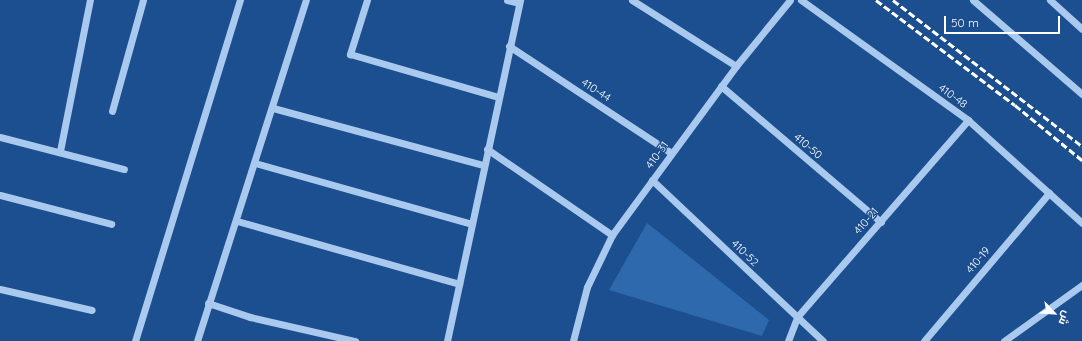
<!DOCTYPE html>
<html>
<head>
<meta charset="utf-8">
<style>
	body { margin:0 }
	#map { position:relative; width:1082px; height:341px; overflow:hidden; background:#1b4f8f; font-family:Quicksand,Cairo,sans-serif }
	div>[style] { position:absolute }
	.green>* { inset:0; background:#2e69ad }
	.minor>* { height:7px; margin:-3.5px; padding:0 3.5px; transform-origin:3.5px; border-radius:3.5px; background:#a9c9ee }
	.rail>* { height:3px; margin-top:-1.5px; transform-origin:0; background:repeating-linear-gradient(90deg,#fff 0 7px,transparent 0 10px) }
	span { translate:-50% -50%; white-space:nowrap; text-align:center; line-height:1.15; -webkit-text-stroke:3px #1b4f8f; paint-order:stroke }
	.street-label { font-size:11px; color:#fff }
	.north { position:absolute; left:1034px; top:293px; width:40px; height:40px; -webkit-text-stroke:3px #1b4f8f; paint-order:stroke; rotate:115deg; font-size:11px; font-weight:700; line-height:16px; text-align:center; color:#fff }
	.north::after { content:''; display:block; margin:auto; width:14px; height:18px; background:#fff; clip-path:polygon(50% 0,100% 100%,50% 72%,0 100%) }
	.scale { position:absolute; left:944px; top:16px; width:116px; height:18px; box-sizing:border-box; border:2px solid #fff; border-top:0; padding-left:5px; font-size:12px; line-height:14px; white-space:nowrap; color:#fff; -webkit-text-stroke:3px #1b4f8f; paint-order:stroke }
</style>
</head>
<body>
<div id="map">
	<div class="green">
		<i style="clip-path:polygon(647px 223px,769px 320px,762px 336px,609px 290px)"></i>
	</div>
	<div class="minor">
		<i style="left:367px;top:0;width:57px;rotate:107.5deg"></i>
		<i style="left:350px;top:54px;width:154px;rotate:16.2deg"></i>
		<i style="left:507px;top:0;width:12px;rotate:14deg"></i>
		<i style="left:632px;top:0;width:123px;rotate:32.4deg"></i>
		<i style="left:801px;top:0;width:206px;rotate:35.7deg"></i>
		<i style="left:968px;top:120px;width:154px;rotate:42.1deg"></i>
		<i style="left:973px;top:0;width:144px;rotate:40.8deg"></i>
		<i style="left:1050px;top:0;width:43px;rotate:42.2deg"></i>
		<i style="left:509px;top:46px;width:194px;rotate:33.4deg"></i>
		<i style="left:721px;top:86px;width:210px;rotate:40.4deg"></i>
		<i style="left:273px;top:108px;width:218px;rotate:15.2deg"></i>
		<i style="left:112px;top:111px;width:115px;rotate:-74.4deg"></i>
		<i style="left:0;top:137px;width:128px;rotate:14.5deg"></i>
		<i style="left:487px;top:149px;width:152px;rotate:34.5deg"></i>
		<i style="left:60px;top:151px;width:154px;rotate:-78.8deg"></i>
		<i style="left:255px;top:163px;width:225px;rotate:15.7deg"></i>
		<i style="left:652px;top:180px;width:235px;rotate:43.3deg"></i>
		<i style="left:0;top:195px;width:115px;rotate:14.6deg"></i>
		<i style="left:237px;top:221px;width:231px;rotate:15.8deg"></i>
		<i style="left:0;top:289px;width:94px;rotate:12.9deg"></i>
		<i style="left:208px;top:303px;width:44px;rotate:18.4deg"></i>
		<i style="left:250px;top:317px;width:108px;rotate:12.9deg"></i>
		<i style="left:135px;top:341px;width:357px;rotate:-72.9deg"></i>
		<i style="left:197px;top:341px;width:358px;rotate:-72.3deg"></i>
		<i style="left:447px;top:341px;width:349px;rotate:-77.9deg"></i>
		<i style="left:573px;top:341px;width:56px;rotate:-75.5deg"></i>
		<i style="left:587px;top:287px;width:58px;rotate:-64.3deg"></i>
		<i style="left:612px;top:235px;width:210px;rotate:-53.7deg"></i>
		<i style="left:736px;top:66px;width:85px;rotate:-50.7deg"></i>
		<i style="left:788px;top:341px;width:26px;rotate:-69deg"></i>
		<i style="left:797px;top:317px;width:261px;rotate:-49deg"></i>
		<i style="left:924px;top:341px;width:194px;rotate:-49.8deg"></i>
		<i style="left:1004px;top:341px;width:96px;rotate:-35.7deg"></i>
	</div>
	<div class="rail">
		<i style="left:876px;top:0;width:174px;rotate:37.1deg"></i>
		<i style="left:1015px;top:105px;width:87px;rotate:39.4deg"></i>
		<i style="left:893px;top:0;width:239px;rotate:37.7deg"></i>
	</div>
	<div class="street-label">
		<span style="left:596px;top:90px;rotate:33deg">410-44</span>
		<span style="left:953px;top:96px;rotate:36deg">410-48</span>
		<span style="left:808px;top:146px;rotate:40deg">410-50</span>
		<span style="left:657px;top:155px;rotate:-54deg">410-31</span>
		<span style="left:866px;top:221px;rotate:-49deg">410-21</span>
		<span style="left:745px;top:253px;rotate:44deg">410-52</span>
		<span style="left:978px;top:260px;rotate:-50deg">410-19</span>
	</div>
	<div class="north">ش</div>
	<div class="scale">50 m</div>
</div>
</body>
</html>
